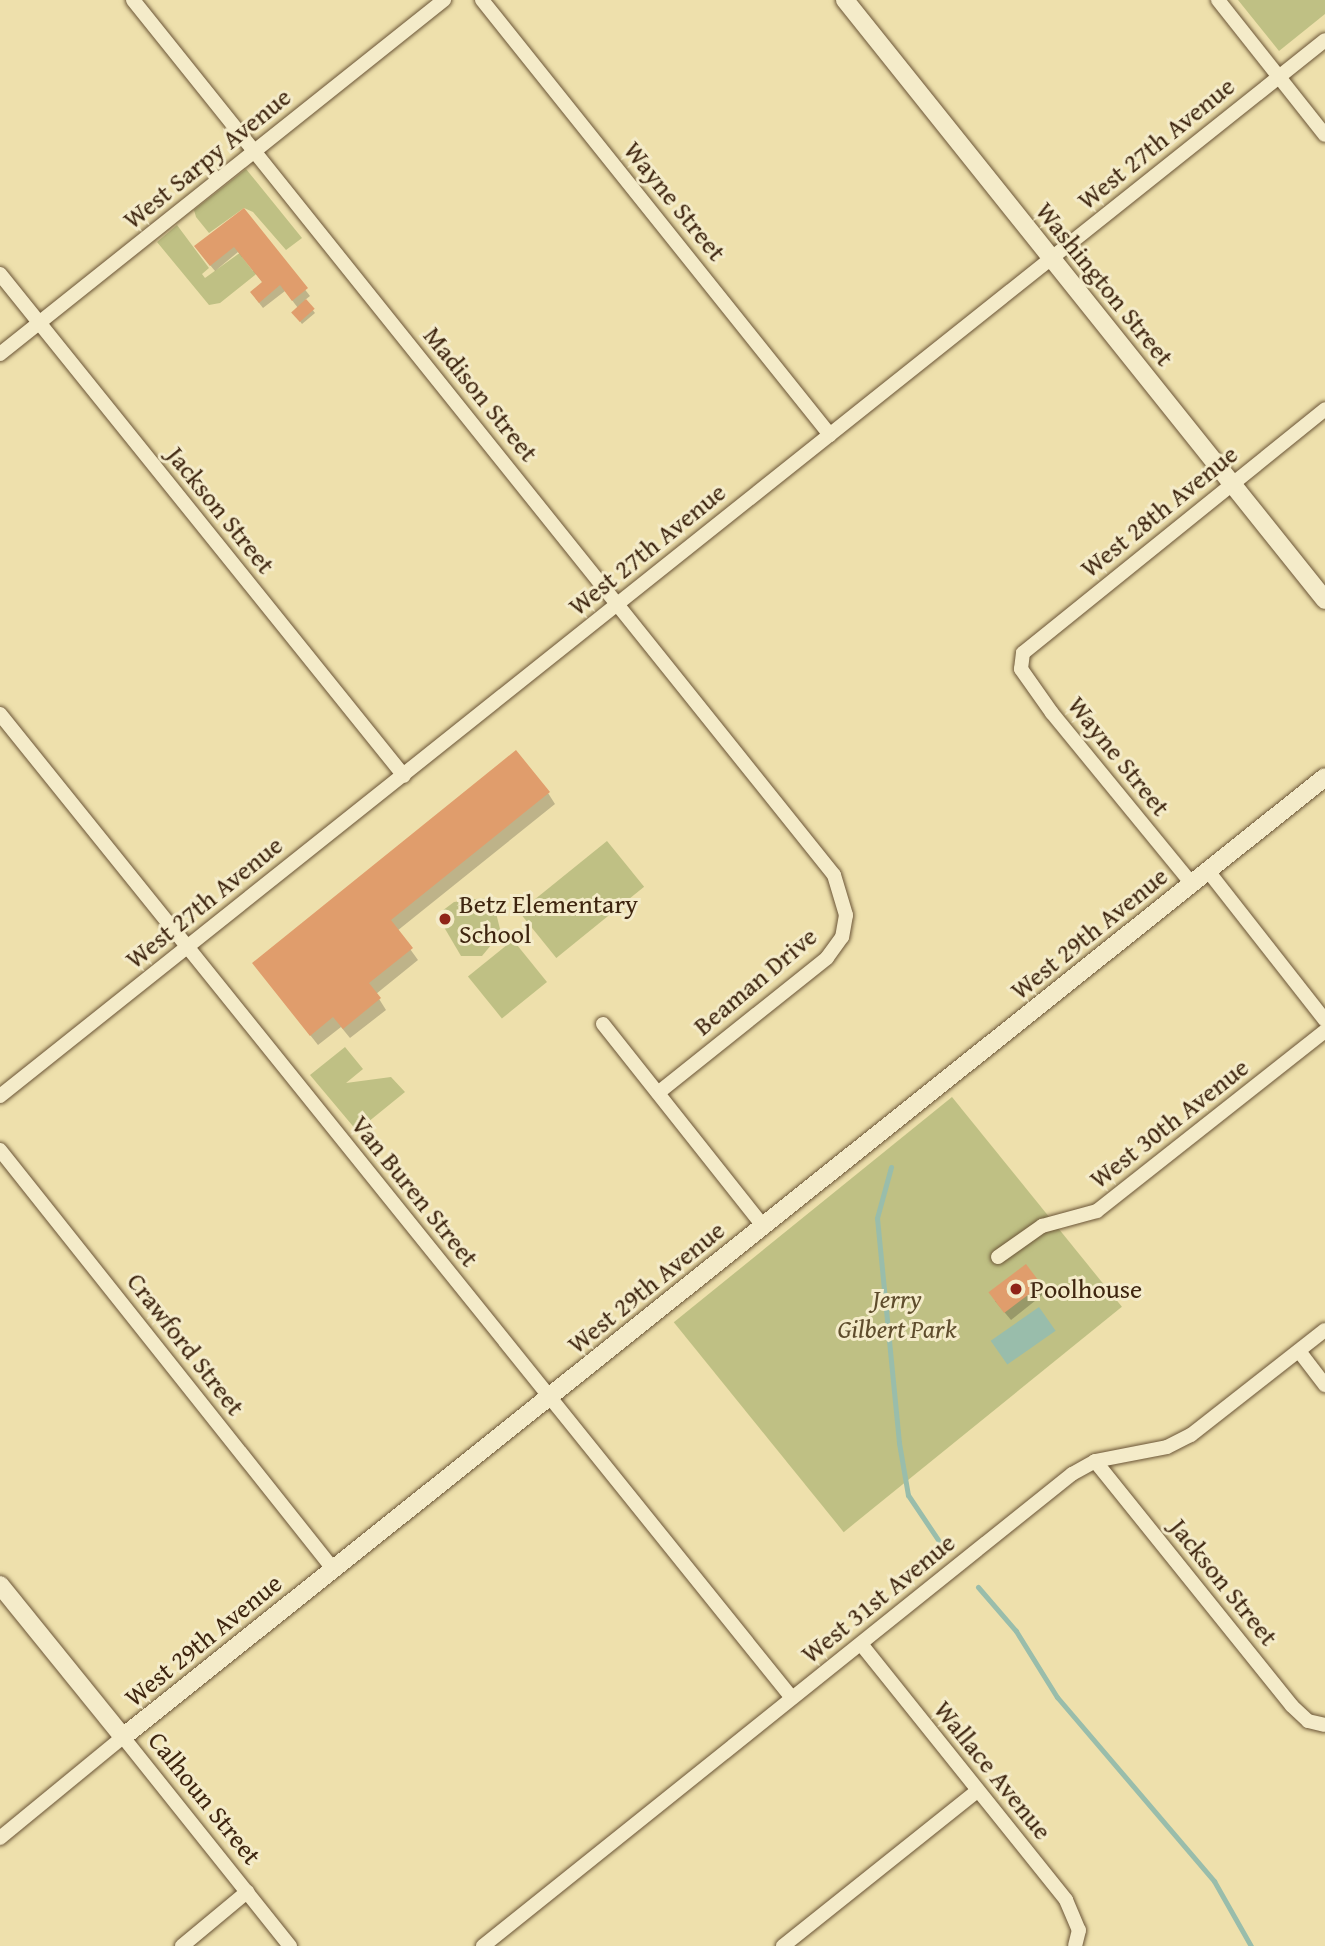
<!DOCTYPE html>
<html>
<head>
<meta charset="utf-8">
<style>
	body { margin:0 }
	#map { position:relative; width:1325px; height:1946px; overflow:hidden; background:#eee0ac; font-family:"Gentium Book Plus",serif }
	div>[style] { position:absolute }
	.green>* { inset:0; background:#bfc084; transform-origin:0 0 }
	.water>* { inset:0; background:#99bdab; transform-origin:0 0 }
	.shadow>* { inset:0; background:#0003 }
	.stream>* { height:5px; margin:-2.5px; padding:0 2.5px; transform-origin:2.5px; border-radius:2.5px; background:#99bdab }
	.building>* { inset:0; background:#e09d6c; transform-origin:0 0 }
	.roads { filter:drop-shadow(0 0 2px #6a5436) drop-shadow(0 0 2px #6a5436) }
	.minor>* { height:14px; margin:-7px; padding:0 7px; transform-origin:7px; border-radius:7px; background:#f4ebc9 }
	.tertiary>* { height:18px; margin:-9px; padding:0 9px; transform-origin:9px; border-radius:9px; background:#f4ebc9 }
	.dots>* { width:19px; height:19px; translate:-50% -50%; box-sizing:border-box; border:4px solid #f4ebc9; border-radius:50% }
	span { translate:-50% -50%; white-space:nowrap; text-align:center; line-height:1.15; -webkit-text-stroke:6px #f4ebc9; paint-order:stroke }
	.street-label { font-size:26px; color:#3e250f }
	.poi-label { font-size:26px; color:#3e250f }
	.left { translate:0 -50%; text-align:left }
	.park-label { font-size:26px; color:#5e4c2c; font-style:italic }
</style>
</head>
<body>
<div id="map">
	<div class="green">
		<i style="clip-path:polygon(1238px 0,1325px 0,1325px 14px,1279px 51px)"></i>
		<i style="clip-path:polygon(246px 169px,302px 238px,286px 250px,253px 212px,244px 208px,209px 233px,196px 217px,194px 210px)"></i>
		<i style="clip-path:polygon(177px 225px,209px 268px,202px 274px,205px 278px,241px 252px,247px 252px,242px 257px,253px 271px,260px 271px,220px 303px,209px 305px,157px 242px)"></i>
		<i style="left:607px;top:841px;width:59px;height:113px;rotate:51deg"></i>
		<i style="clip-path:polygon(483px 898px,496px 913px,501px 933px,482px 956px,461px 956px,441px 922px,442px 911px,454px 902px)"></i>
		<i style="left:513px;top:940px;width:54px;height:58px;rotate:51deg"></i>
		<i style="clip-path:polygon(345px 1047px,363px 1069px,346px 1083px,391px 1077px,405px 1092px,357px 1131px,310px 1075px)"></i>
		<i style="left:952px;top:1097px;width:270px;height:358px;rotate:51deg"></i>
	</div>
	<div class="water">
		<i style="left:1039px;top:1307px;width:29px;height:59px;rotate:55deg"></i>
	</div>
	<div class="shadow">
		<i style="clip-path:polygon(243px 210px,310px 296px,305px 300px,315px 313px,302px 324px,295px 315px,298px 308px,285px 291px,263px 308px,256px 299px,263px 283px,238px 252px,215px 271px,200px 253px)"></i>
		<i style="clip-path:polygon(548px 793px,555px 804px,397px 931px,418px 960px,376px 994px,386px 1010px,350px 1038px,341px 1027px,318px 1045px,254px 964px)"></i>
		<i style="clip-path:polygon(1025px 1267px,1045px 1293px,1011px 1320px,995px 1301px)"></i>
	</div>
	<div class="stream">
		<i style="left:891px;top:1167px;width:53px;rotate:105.4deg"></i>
		<i style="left:877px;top:1218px;width:226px;rotate:84.4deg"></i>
		<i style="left:899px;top:1443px;width:53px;rotate:80.2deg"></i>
		<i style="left:908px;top:1495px;width:63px;rotate:56.1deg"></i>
		<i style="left:978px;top:1587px;width:58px;rotate:49.2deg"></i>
		<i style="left:1016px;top:1631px;width:78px;rotate:58.2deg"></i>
		<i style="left:1057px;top:1697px;width:242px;rotate:49.5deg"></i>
		<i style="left:1214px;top:1881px;width:75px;rotate:60.4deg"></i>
	</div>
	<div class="building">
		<i style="clip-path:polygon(244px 208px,308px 288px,292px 301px,280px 285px,259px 303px,250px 292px,262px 282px,234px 247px,210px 266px,194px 246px)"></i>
		<i style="left:306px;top:299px;width:13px;height:20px;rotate:48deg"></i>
		<i style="clip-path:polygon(516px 750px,550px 792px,391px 920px,413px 948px,369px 983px,381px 998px,343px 1029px,333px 1017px,310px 1036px,252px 963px)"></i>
		<i style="left:1026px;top:1264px;width:26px;height:47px;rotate:53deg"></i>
	</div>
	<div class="roads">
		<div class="minor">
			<i style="left:133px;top:0;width:1121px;rotate:51.3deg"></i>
			<i style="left:834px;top:875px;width:42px;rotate:73.3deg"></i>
			<i style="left:846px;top:915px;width:22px;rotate:100deg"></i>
			<i style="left:842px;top:937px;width:26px;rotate:126deg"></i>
			<i style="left:827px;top:958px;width:216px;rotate:141.4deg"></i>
			<i style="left:482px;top:0;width:557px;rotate:51.34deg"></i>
			<i style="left:1218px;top:0;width:172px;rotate:51.6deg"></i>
			<i style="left:0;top:274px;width:644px;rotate:51.17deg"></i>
			<i style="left:0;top:354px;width:568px;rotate:-38.57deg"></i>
			<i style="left:0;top:714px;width:1263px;rotate:51.17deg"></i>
			<i style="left:1208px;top:871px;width:189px;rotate:51.9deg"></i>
			<i style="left:1192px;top:884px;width:221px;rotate:-129.3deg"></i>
			<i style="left:1052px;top:713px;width:54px;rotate:-125.2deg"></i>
			<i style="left:1021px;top:669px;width:16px;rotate:-83deg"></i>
			<i style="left:1023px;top:653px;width:388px;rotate:-38.9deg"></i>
			<i style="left:603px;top:1024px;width:259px;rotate:51.6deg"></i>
			<i style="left:0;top:1096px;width:1694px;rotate:-38.55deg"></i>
			<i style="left:0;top:1150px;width:537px;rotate:51.51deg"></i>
			<i style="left:998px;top:1257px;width:54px;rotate:-35.2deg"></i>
			<i style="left:1042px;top:1226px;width:57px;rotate:-15.3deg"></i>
			<i style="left:1097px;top:1211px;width:290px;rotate:-38.3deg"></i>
			<i style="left:1299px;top:1351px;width:43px;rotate:52.6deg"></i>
			<i style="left:1095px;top:1461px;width:314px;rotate:51.2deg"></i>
			<i style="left:1292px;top:1706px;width:22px;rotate:43deg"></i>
			<i style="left:1308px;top:1721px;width:17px;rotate:13deg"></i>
			<i style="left:861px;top:1644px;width:328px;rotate:51.3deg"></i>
			<i style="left:1066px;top:1900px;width:33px;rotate:67deg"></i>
			<i style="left:1079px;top:1930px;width:16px;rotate:104deg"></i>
			<i style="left:0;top:1838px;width:159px;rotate:-39.4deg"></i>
			<i style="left:123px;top:1737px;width:268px;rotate:51.4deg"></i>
			<i style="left:182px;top:1946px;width:85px;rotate:-39.7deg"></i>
			<i style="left:483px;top:1946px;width:755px;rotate:-38.71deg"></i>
			<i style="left:1072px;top:1474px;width:26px;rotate:-29deg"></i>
			<i style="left:1095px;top:1461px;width:73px;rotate:-11deg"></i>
			<i style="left:1167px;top:1447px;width:27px;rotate:-27deg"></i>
			<i style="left:1191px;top:1435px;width:170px;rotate:-38.1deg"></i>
			<i style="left:783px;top:1946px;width:248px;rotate:-38.6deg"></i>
		</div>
		<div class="tertiary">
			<i style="left:845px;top:0;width:768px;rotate:51.34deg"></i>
			<i style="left:0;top:1585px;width:196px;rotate:51deg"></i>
			<i style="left:123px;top:1737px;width:1538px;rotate:-38.61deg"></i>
		</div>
	</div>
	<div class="dots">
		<i style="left:445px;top:919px;background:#8f2418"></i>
		<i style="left:1016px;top:1289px;background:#8f2418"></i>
	</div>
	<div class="street-label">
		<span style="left:1156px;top:143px;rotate:-39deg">West 27th Avenue</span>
		<span style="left:207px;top:158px;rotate:-39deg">West Sarpy Avenue</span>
		<span style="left:675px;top:201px;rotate:51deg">Wayne Street</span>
		<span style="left:1105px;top:284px;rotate:51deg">Washington Street</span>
		<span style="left:481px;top:394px;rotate:51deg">Madison Street</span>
		<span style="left:221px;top:510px;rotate:51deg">Jackson Street</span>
		<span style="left:1159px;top:511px;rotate:-39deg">West 28th Avenue</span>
		<span style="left:647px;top:549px;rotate:-39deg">West 27th Avenue</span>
		<span style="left:1119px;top:756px;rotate:51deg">Wayne Street</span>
		<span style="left:204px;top:902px;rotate:-39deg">West 27th Avenue</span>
		<span style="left:1089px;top:933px;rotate:-39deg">West 29th Avenue</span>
		<span style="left:755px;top:981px;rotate:-40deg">Beaman Drive</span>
		<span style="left:1169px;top:1123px;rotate:-38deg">West 30th Avenue</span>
		<span style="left:415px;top:1191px;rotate:51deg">Van Buren Street</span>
		<span style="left:646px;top:1287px;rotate:-39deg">West 29th Avenue</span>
		<span style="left:186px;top:1344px;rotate:52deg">Crawford Street</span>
		<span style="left:1224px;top:1582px;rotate:51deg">Jackson Street</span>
		<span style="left:878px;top:1598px;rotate:-39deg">West 31st Avenue</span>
		<span style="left:203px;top:1640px;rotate:-39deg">West 29th Avenue</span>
		<span style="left:993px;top:1770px;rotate:51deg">Wallace Avenue</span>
		<span style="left:205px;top:1798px;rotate:51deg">Calhoun Street</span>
	</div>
	<div class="poi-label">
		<span class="left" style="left:459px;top:919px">Betz Elementary<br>School</span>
		<span class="left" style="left:1030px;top:1289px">Poolhouse</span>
	</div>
	<div class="park-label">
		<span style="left:897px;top:1314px">Jerry<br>Gilbert Park</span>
	</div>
</div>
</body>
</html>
